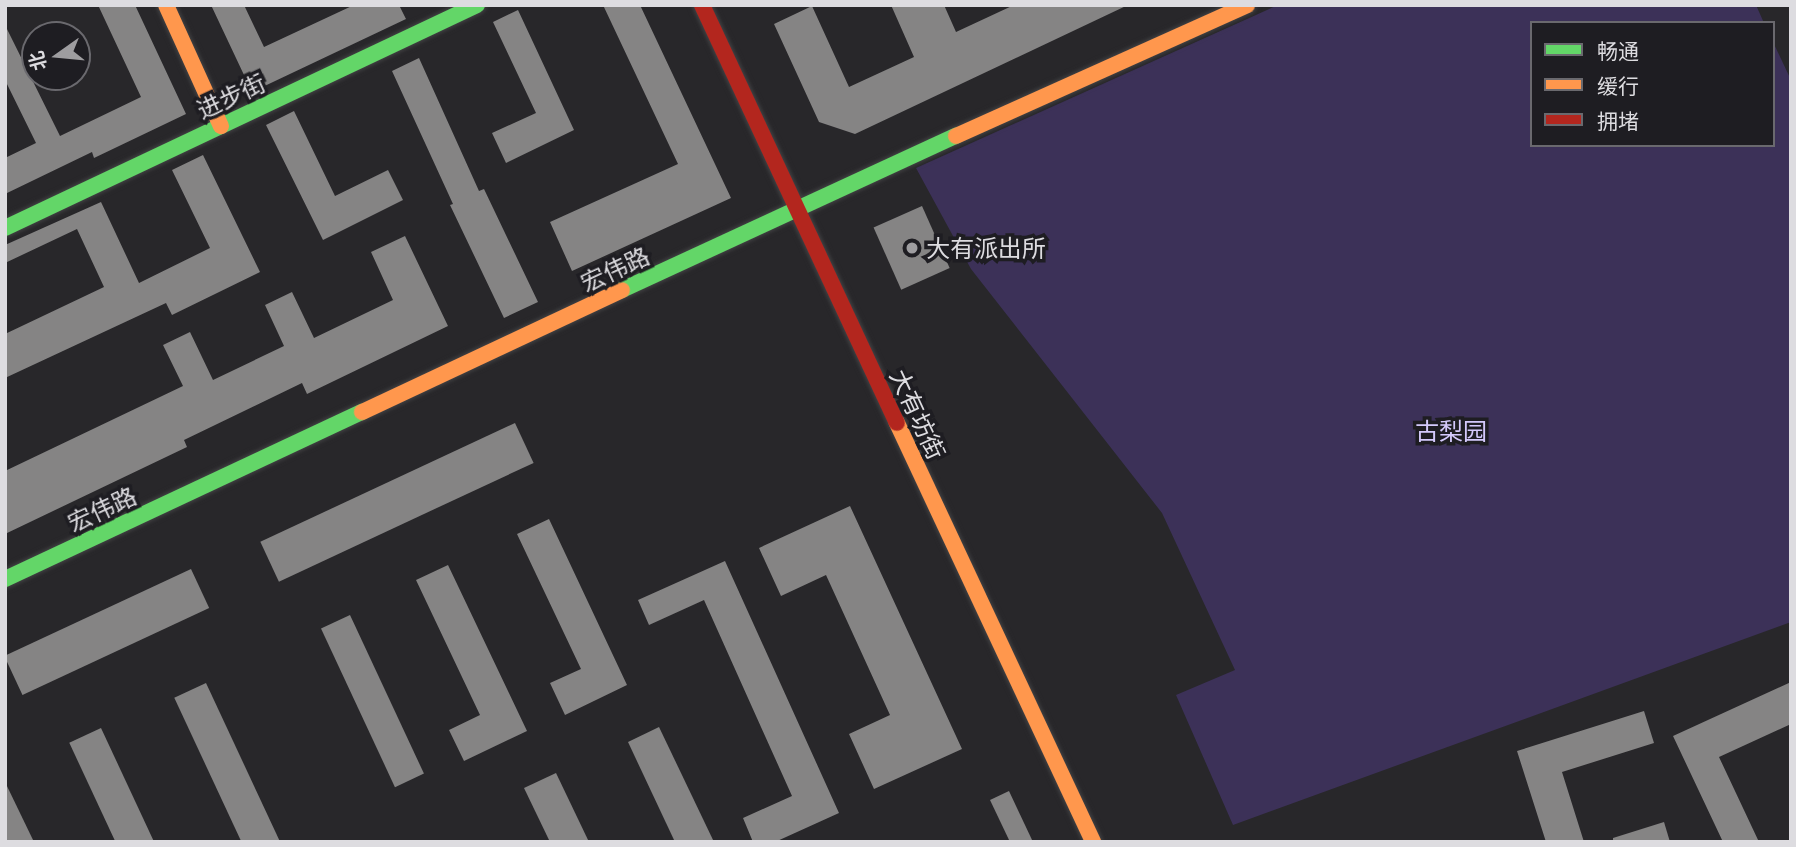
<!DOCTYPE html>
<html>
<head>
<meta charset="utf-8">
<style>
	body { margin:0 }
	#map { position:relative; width:1796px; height:847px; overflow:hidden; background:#28272a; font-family:Commissioner,"Noto Sans SC",sans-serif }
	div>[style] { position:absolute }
	.green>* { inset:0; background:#3c3158 }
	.building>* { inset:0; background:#858484; transform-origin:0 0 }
	.roads { filter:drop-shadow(0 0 2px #424244) drop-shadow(0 0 2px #424244) }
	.fast>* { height:16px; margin:-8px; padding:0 8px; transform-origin:8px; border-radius:8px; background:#63d668 }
	.slow>* { height:16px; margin:-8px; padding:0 8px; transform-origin:8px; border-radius:8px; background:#ff974d }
	.jam>* { height:16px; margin:-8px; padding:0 8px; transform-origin:8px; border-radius:8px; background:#b3261e }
	.dots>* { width:19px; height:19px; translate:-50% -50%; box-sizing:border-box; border:4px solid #1e1d22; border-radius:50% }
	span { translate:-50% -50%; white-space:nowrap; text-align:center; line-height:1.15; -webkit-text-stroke:7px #1e1d22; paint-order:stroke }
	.street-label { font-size:24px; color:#dddce0 }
	.poi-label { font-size:24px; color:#dddce0 }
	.left { translate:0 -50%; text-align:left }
	.park-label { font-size:24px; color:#d4c9fb }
	.frame { position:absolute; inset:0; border:7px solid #dddce0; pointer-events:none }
	.legend { position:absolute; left:1530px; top:21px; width:245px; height:126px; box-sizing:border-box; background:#1e1d22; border:2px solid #6a696e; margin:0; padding:9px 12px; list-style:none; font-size:21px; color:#dddce0 }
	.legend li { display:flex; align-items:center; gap:14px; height:35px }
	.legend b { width:35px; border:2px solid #6a696e }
	.north { position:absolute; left:21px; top:21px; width:70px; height:70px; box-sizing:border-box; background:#1e1d22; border:2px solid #6a696e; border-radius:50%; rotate:255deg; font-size:19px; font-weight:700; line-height:28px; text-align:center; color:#dddce0 }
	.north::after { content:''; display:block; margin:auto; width:24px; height:32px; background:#9e9da0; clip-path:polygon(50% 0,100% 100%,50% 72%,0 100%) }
</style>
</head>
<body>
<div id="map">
	<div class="green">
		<i style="clip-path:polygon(1278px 5px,1756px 5px,1764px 23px,1532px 23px,1532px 145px,1773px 145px,1773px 42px,1791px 80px,1791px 622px,1233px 825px,1176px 695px,1235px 670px,1162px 513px,971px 269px,916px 168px)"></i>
	</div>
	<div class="building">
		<i style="clip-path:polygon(98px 5px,135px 5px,186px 114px,94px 158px,92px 152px,5px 194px,5px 158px,36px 143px,5px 80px,5px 25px,60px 136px,141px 97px)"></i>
		<i style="clip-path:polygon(211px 5px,244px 5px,264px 47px,354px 5px,399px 5px,406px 19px,252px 92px)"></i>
		<i style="clip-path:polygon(603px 5px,640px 5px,731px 198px,572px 271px,550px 222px,678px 164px)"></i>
		<i style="clip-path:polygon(891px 5px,944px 5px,956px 32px,1014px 5px,1128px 5px,855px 134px,819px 122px,774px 24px,812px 6px,849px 87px,914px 57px)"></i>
		<i style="clip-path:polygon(518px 10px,574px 130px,506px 163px,492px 133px,536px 113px,493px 22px)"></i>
		<i style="clip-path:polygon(419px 58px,479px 191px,484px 189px,538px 302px,504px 318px,450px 205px,453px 204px,392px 71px)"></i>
		<i style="clip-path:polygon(294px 111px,335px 196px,388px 170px,403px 200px,323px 240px,266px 125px)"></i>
		<i style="clip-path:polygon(203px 155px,260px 272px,172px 315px,166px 303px,5px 378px,5px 334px,104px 287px,77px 229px,5px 263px,5px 245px,101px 202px,139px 283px,210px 248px,172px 170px)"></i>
		<i style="left:922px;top:206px;width:68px;height:53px;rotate:66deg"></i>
		<i style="clip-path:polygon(405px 236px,448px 326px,307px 394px,302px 383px,184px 440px,187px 447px,5px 534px,5px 471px,183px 386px,163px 345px,190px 332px,213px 380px,284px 346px,265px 305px,292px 292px,314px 338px,393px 300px,371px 252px)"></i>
		<i style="left:515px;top:423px;width:44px;height:281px;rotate:65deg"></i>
		<i style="clip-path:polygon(850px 506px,962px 749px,874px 789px,849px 734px,890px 715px,826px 575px,781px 596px,759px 548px)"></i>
		<i style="clip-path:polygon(549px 519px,627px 685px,565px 715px,550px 683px,581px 669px,517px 534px)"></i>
		<i style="clip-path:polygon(725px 561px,839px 813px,775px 842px,753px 842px,743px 818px,792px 796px,704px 600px,649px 625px,638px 600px)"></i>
		<i style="clip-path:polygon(448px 565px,527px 731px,464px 761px,449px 730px,480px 715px,416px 580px)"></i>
		<i style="left:191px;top:569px;width:43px;height:206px;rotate:65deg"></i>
		<i style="left:350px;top:615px;width:175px;height:32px;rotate:65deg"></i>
		<i style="clip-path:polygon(1791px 682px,1791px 724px,1719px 757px,1759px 842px,1723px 842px,1673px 736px)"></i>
		<i style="left:206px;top:683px;width:176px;height:35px;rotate:65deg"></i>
		<i style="clip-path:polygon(1644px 711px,1654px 743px,1562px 772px,1584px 842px,1546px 842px,1517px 751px)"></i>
		<i style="clip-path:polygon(659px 727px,714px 842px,675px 842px,628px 742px)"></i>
		<i style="left:101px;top:728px;width:126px;height:35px;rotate:65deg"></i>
		<i style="clip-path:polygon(556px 773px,589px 842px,550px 842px,524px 788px)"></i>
		<i style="clip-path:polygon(5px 782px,34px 842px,5px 842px)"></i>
		<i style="clip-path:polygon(1009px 791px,1033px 842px,1010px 842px,990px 800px)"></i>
		<i style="clip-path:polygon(1664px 822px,1670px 842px,1613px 842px,1613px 838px)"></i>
	</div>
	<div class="roads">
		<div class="fast">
			<i style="left:5px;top:228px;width:522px;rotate:-25.29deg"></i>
			<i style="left:622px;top:290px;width:368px;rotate:-24.8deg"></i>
			<i style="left:5px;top:579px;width:394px;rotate:-25.1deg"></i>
		</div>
		<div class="slow">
			<i style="left:166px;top:5px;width:133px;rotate:65.6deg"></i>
			<i style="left:956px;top:136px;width:319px;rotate:-24.2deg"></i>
			<i style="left:362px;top:412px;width:287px;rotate:-25.1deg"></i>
			<i style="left:897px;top:423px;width:463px;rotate:64.9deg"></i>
		</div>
		<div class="jam">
			<i style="left:702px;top:5px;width:461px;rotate:65deg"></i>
		</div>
	</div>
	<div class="dots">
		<i style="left:912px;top:248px;background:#9e9da0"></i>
	</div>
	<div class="street-label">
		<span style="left:231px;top:96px;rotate:-25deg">进步街</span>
		<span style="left:615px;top:269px;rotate:-25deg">宏伟路</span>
		<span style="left:918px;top:414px;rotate:65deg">大有坊街</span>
		<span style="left:102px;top:509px;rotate:-25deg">宏伟路</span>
	</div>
	<div class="poi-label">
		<span class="left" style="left:926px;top:248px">大有派出所</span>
	</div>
	<div class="park-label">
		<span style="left:1451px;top:431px">古梨园</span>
	</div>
	<div class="frame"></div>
	<ul class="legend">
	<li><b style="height:9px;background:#63d668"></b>畅通</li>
	<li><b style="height:9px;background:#ff974d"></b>缓行</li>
	<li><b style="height:9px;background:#b3261e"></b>拥堵</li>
	</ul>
	<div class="north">北</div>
</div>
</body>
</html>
